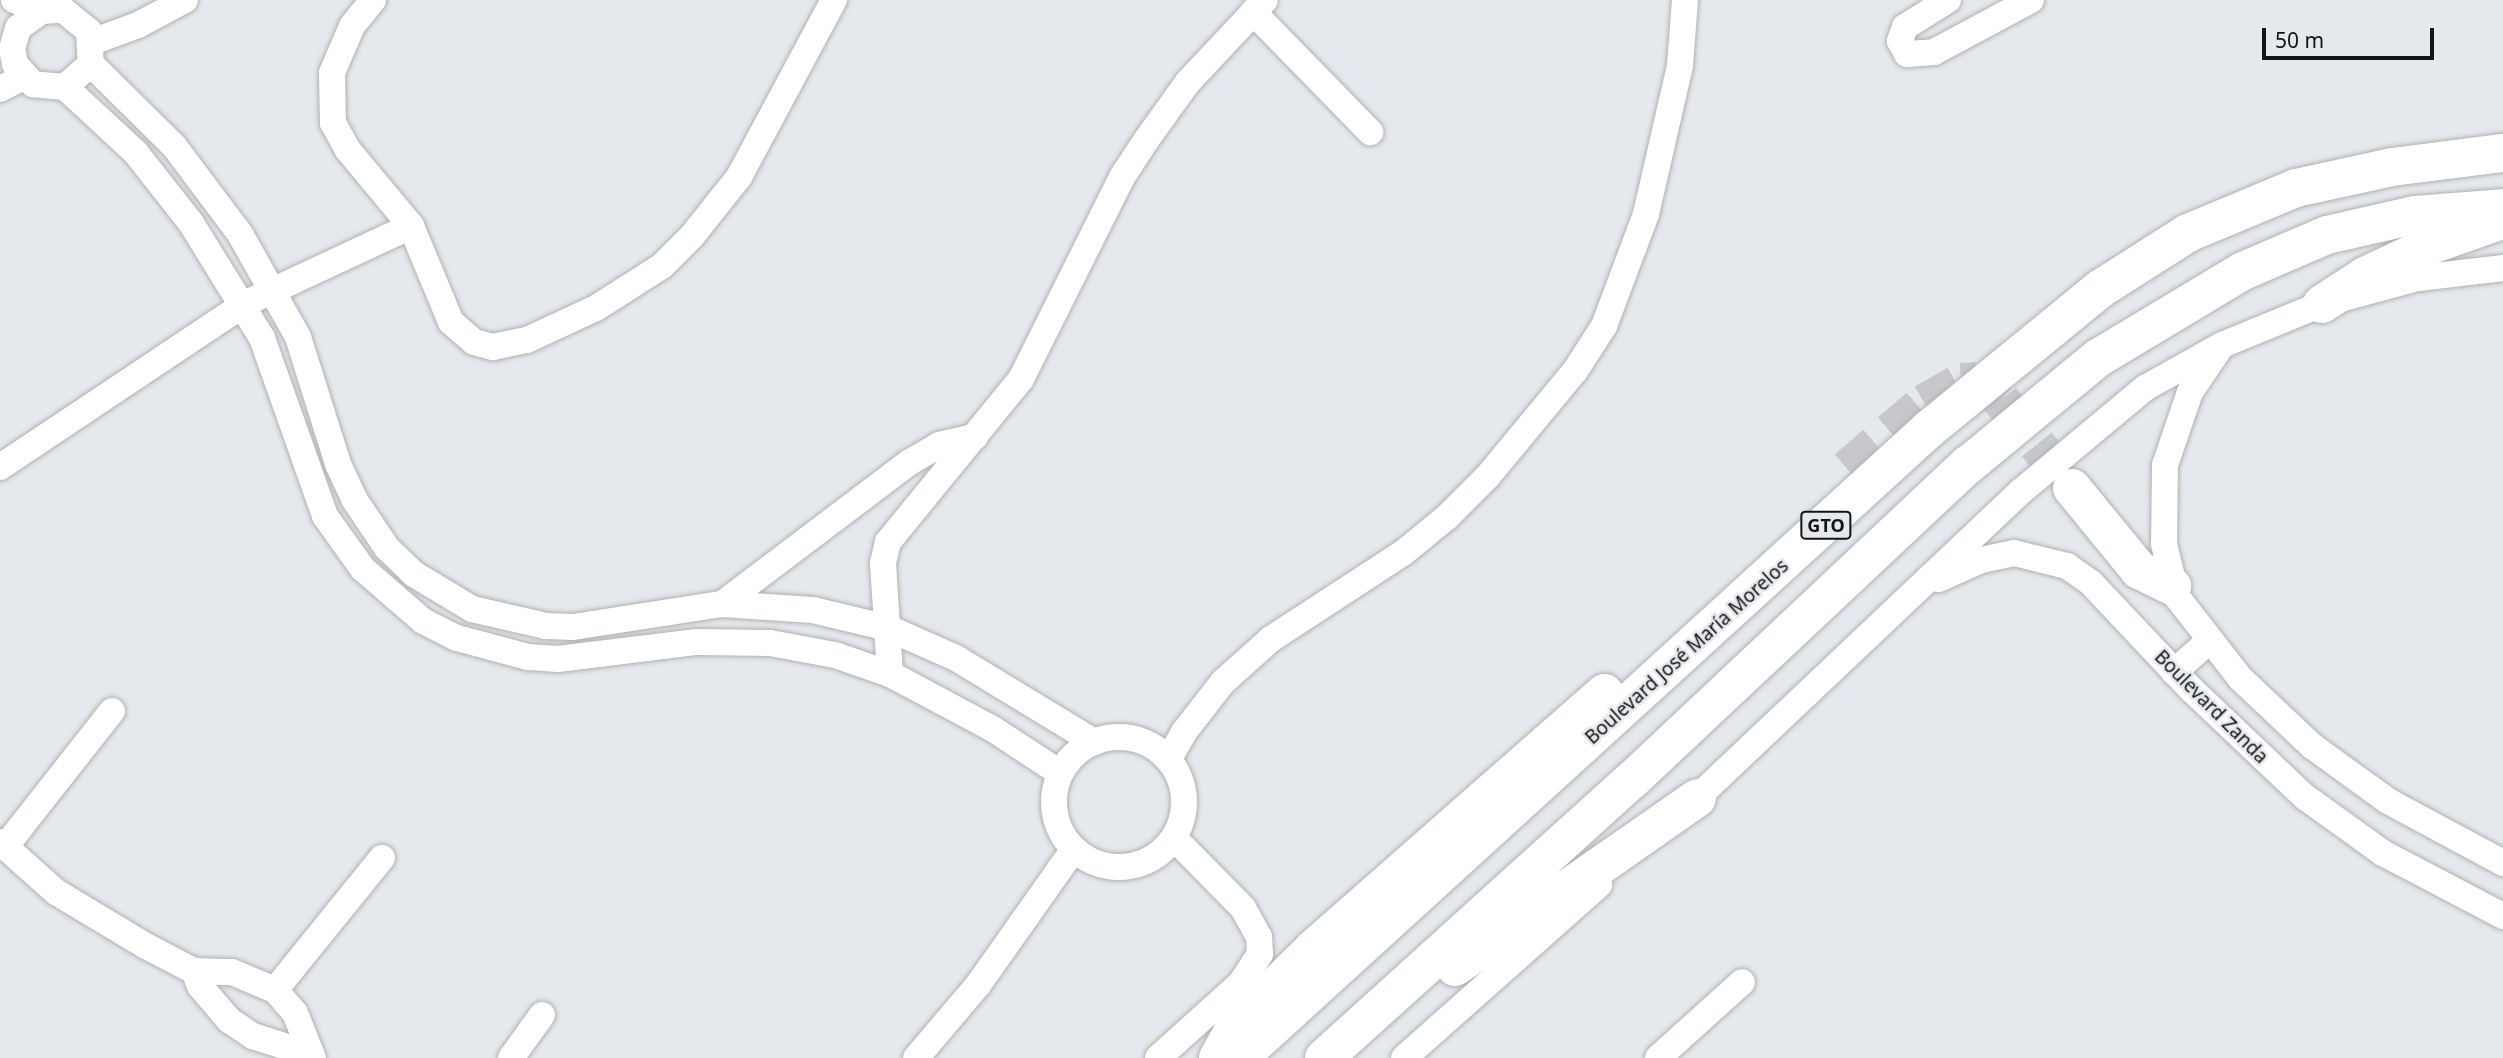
<!DOCTYPE html>
<html>
<head>
<meta charset="utf-8">
<style>
	body { margin:0 }
	#map { position:relative; width:2503px; height:1058px; overflow:hidden; background:#e5e8ec; font-family:"Noto Sans",sans-serif }
	div>[style] { position:absolute }
	.primary-tunnel>* { height:38px; margin-top:-19px; transform-origin:0; background:repeating-linear-gradient(90deg,#c6c8cc 0 38px,transparent 0 57px) }
	.roads { filter:drop-shadow(0 0 2px #aeb1b4) drop-shadow(0 0 2px #aeb1b4) }
	.street>* { height:26px; margin:-13px; padding:0 13px; transform-origin:13px; border-radius:13px; background:#fff }
	.street>.ring { margin:-13px; padding:0; box-sizing:content-box; background:none; border:26px solid #fff; border-radius:50% }
	.primary>* { height:38px; margin:-19px; padding:0 19px; transform-origin:19px; border-radius:19px; background:#fff }
	span { translate:-50% -50%; white-space:nowrap; text-align:center; line-height:1.15; -webkit-text-stroke:5px #e5e8ec; paint-order:stroke }
	.shield-label span { padding:2px 5px; background:#e5e8ec; border:2px solid; border-radius:5px; -webkit-text-stroke-width:0 }
	.shield-label { font-size:18px; color:#131415; font-weight:700 }
	.street-label { font-size:19px; color:#131415 }
	.scale { position:absolute; left:2262px; top:28px; width:172px; height:32px; box-sizing:border-box; border:4px solid #131415; border-top:0; padding-left:9px; font-size:21px; line-height:24px; white-space:nowrap; color:#131415; -webkit-text-stroke:5px #e5e8ec; paint-order:stroke }
</style>
</head>
<body>
<div id="map">
	<div class="primary-tunnel">
		<i style="left:1847px;top:469px;width:101px;rotate:-40.6deg"></i>
		<i style="left:1924px;top:403px;width:43px;rotate:-29.6deg"></i>
		<i style="left:1961px;top:382px;width:16px;rotate:-4deg"></i>
		<i style="left:1977px;top:381px;width:31px;rotate:38deg"></i>
		<i style="left:2001px;top:400px;width:113px;rotate:51.1deg"></i>
	</div>
	<div class="roads">
		<div class="street">
			<i style="left:14px;top:0;width:29px;rotate:22deg"></i>
			<i style="left:41px;top:11px;width:22px;rotate:-3deg"></i>
			<i style="left:63px;top:10px;width:33px;rotate:39deg"></i>
			<i style="left:89px;top:31px;width:33px;rotate:87deg"></i>
			<i style="left:91px;top:64px;width:35px;rotate:139deg"></i>
			<i style="left:65px;top:87px;width:32px;rotate:-175deg"></i>
			<i style="left:33px;top:84px;width:27px;rotate:-132deg"></i>
			<i style="left:15px;top:64px;width:15px;rotate:-101deg"></i>
			<i style="left:12px;top:49px;width:22px;rotate:-74deg"></i>
			<i style="left:18px;top:28px;width:29px;rotate:-36deg"></i>
			<i style="left:373px;top:0;width:33px;rotate:129deg"></i>
			<i style="left:352px;top:26px;width:51px;rotate:113.1deg"></i>
			<i style="left:332px;top:73px;width:50px;rotate:88.9deg"></i>
			<i style="left:333px;top:123px;width:31px;rotate:61deg"></i>
			<i style="left:348px;top:150px;width:99px;rotate:50.3deg"></i>
			<i style="left:411px;top:226px;width:104px;rotate:67.4deg"></i>
			<i style="left:451px;top:322px;width:30px;rotate:41deg"></i>
			<i style="left:474px;top:342px;width:20px;rotate:15deg"></i>
			<i style="left:493px;top:347px;width:35px;rotate:-12deg"></i>
			<i style="left:527px;top:340px;width:76px;rotate:-24.9deg"></i>
			<i style="left:596px;top:308px;width:78px;rotate:-32.5deg"></i>
			<i style="left:662px;top:266px;width:42px;rotate:-45deg"></i>
			<i style="left:692px;top:236px;width:75px;rotate:-51.5deg"></i>
			<i style="left:739px;top:177px;width:201px;rotate:-61.8deg"></i>
			<i style="left:1948px;top:0;width:51px;rotate:147.9deg"></i>
			<i style="left:1905px;top:27px;width:15px;rotate:110deg"></i>
			<i style="left:1900px;top:41px;width:15px;rotate:62deg"></i>
			<i style="left:1907px;top:54px;width:27px;rotate:-4deg"></i>
			<i style="left:1934px;top:52px;width:110px;rotate:-28.2deg"></i>
			<i style="left:1253px;top:12px;width:168px;rotate:45.7deg"></i>
			<i style="left:92px;top:42px;width:49px;rotate:-20.3deg"></i>
			<i style="left:138px;top:25px;width:53px;rotate:-28deg"></i>
			<i style="left:91px;top:64px;width:117px;rotate:44.7deg"></i>
			<i style="left:174px;top:146px;width:110px;rotate:53.1deg"></i>
			<i style="left:240px;top:234px;width:118px;rotate:60.6deg"></i>
			<i style="left:298px;top:337px;width:133px;rotate:72.5deg"></i>
			<i style="left:338px;top:464px;width:38px;rotate:65deg"></i>
			<i style="left:354px;top:499px;width:59px;rotate:56deg"></i>
			<i style="left:387px;top:548px;width:37px;rotate:44deg"></i>
			<i style="left:414px;top:574px;width:68px;rotate:31.1deg"></i>
			<i style="left:472px;top:609px;width:76px;rotate:12.9deg"></i>
			<i style="left:546px;top:626px;width:27px;rotate:2deg"></i>
			<i style="left:573px;top:627px;width:151px;rotate:-8.8deg"></i>
			<i style="left:722px;top:604px;width:91px;rotate:3.8deg"></i>
			<i style="left:813px;top:610px;width:77px;rotate:13.5deg"></i>
			<i style="left:888px;top:628px;width:74px;rotate:23.8deg"></i>
			<i style="left:956px;top:658px;width:162px;rotate:31.3deg"></i>
			<i style="left:65px;top:87px;width:97px;rotate:42.9deg"></i>
			<i style="left:136px;top:153px;width:89px;rotate:51.8deg"></i>
			<i style="left:191px;top:223px;width:135px;rotate:58.3deg"></i>
			<i style="left:262px;top:338px;width:189px;rotate:70.5deg"></i>
			<i style="left:325px;top:516px;width:65px;rotate:54.4deg"></i>
			<i style="left:363px;top:569px;width:79px;rotate:40.9deg"></i>
			<i style="left:423px;top:621px;width:38px;rotate:27deg"></i>
			<i style="left:457px;top:638px;width:73px;rotate:15deg"></i>
			<i style="left:528px;top:657px;width:30px;rotate:4deg"></i>
			<i style="left:558px;top:659px;width:140px;rotate:-7deg"></i>
			<i style="left:697px;top:642px;width:73px;rotate:0.8deg"></i>
			<i style="left:770px;top:643px;width:66px;rotate:10.5deg"></i>
			<i style="left:835px;top:655px;width:58px;rotate:19.1deg"></i>
			<i style="left:890px;top:674px;width:117px;rotate:28.1deg"></i>
			<i style="left:993px;top:729px;width:80px;rotate:33.3deg"></i>
			<i style="left:0;top:89px;width:27px;rotate:-27deg"></i>
			<i style="left:2218px;top:351px;width:50px;rotate:124.3deg"></i>
			<i style="left:2190px;top:392px;width:77px;rotate:108.9deg"></i>
			<i style="left:2165px;top:465px;width:79px;rotate:90.7deg"></i>
			<i style="left:2164px;top:544px;width:55px;rotate:76.2deg"></i>
			<i style="left:2177px;top:597px;width:103px;rotate:52.1deg"></i>
			<i style="left:2240px;top:678px;width:99px;rotate:43.4deg"></i>
			<i style="left:2312px;top:746px;width:94px;rotate:35.9deg"></i>
			<i style="left:2388px;top:801px;width:131px;rotate:28.3deg"></i>
			<i style="left:0;top:467px;width:293px;rotate:-33.7deg"></i>
			<i style="left:244px;top:304px;width:184px;rotate:-25deg"></i>
			<i style="left:1939px;top:579px;width:46px;rotate:-24.3deg"></i>
			<i style="left:1981px;top:560px;width:34px;rotate:-12deg"></i>
			<i style="left:2014px;top:553px;width:55px;rotate:13.8deg"></i>
			<i style="left:2067px;top:566px;width:29px;rotate:35deg"></i>
			<i style="left:2091px;top:583px;width:146px;rotate:46.7deg"></i>
			<i style="left:2191px;top:689px;width:157px;rotate:43.5deg"></i>
			<i style="left:2305px;top:797px;width:96px;rotate:35.7deg"></i>
			<i style="left:2383px;top:853px;width:136px;rotate:27.7deg"></i>
			<i style="left:722px;top:604px;width:236px;rotate:-37.1deg"></i>
			<i style="left:910px;top:462px;width:34px;rotate:-30deg"></i>
			<i style="left:939px;top:445px;width:37px;rotate:-13deg"></i>
			<i style="left:2174px;top:672px;width:47px;rotate:-41.5deg"></i>
			<i style="left:890px;top:674px;width:111px;rotate:-93.6deg"></i>
			<i style="left:883px;top:563px;width:22px;rotate:-77deg"></i>
			<i style="left:888px;top:542px;width:210px;rotate:-50.8deg"></i>
			<i style="left:1021px;top:379px;width:226px;rotate:-63.4deg"></i>
			<i style="left:1122px;top:177px;width:45px;rotate:-56.7deg"></i>
			<i style="left:1147px;top:139px;width:70px;rotate:-54.3deg"></i>
			<i style="left:1188px;top:82px;width:112px;rotate:-46.8deg"></i>
			<i class="ring" style="left:1054px;top:737px;width:104px;height:104px"></i>
			<i style="left:1169px;top:759px;width:31px;rotate:-61deg"></i>
			<i style="left:1184px;top:732px;width:63px;rotate:-52deg"></i>
			<i style="left:1223px;top:682px;width:64px;rotate:-41.9deg"></i>
			<i style="left:1271px;top:639px;width:158px;rotate:-33.1deg"></i>
			<i style="left:1403px;top:553px;width:57px;rotate:-39.3deg"></i>
			<i style="left:1447px;top:517px;width:58px;rotate:-45deg"></i>
			<i style="left:1488px;top:476px;width:136px;rotate:-50.4deg"></i>
			<i style="left:1575px;top:371px;width:54px;rotate:-57.2deg"></i>
			<i style="left:1604px;top:326px;width:120px;rotate:-69.4deg"></i>
			<i style="left:1646px;top:214px;width:153px;rotate:-77.1deg"></i>
			<i style="left:1680px;top:65px;width:65px;rotate:-85.6deg"></i>
			<i style="left:1685px;top:809px;width:460px;rotate:-43.4deg"></i>
			<i style="left:2019px;top:493px;width:164px;rotate:-39.8deg"></i>
			<i style="left:2145px;top:388px;width:88px;rotate:-29.2deg"></i>
			<i style="left:2222px;top:345px;width:108px;rotate:-22.3deg"></i>
			<i style="left:2322px;top:304px;width:99px;rotate:-15.2deg"></i>
			<i style="left:2418px;top:278px;width:86px;rotate:-6.7deg"></i>
			<i style="left:0;top:842px;width:75px;rotate:41.8deg"></i>
			<i style="left:56px;top:892px;width:105px;rotate:31deg"></i>
			<i style="left:146px;top:946px;width:54px;rotate:27.5deg"></i>
			<i style="left:194px;top:971px;width:38px;rotate:2deg"></i>
			<i style="left:232px;top:972px;width:47px;rotate:22.7deg"></i>
			<i style="left:275px;top:990px;width:30px;rotate:49deg"></i>
			<i style="left:295px;top:1013px;width:48px;rotate:68.2deg"></i>
			<i style="left:5px;top:847px;width:173px;rotate:-51.8deg"></i>
			<i style="left:194px;top:971px;width:16px;rotate:68deg"></i>
			<i style="left:200px;top:986px;width:45px;rotate:49.5deg"></i>
			<i style="left:229px;top:1020px;width:29px;rotate:34deg"></i>
			<i style="left:253px;top:1036px;width:59px;rotate:17.8deg"></i>
			<i style="left:275px;top:990px;width:170px;rotate:-51deg"></i>
			<i style="left:511px;top:1058px;width:53px;rotate:-54.2deg"></i>
			<i style="left:916px;top:1058px;width:96px;rotate:-49.7deg"></i>
			<i style="left:978px;top:985px;width:166px;rotate:-54.8deg"></i>
			<i style="left:1158px;top:1058px;width:112px;rotate:-42.1deg"></i>
			<i style="left:1241px;top:983px;width:35px;rotate:-57deg"></i>
			<i style="left:1260px;top:954px;width:17px;rotate:-93deg"></i>
			<i style="left:1259px;top:937px;width:33px;rotate:-119deg"></i>
			<i style="left:1243px;top:908px;width:98px;rotate:-134.6deg"></i>
			<i style="left:1404px;top:1058px;width:261px;rotate:-41.6deg"></i>
			<i style="left:1658px;top:1058px;width:113px;rotate:-42.1deg"></i>
		</div>
		<div class="primary">
			<i style="left:2322px;top:304px;width:51px;rotate:-33.1deg"></i>
			<i style="left:2365px;top:276px;width:73px;rotate:-25.2deg"></i>
			<i style="left:2431px;top:245px;width:69px;rotate:-19.5deg"></i>
			<i style="left:2072px;top:488px;width:106px;rotate:50.7deg"></i>
			<i style="left:2139px;top:570px;width:37px;rotate:26deg"></i>
			<i style="left:1455px;top:967px;width:295px;rotate:-34.9deg"></i>
			<i style="left:1218px;top:1058px;width:38px;rotate:-61deg"></i>
			<i style="left:1236px;top:1025px;width:108px;rotate:-44.6deg"></i>
			<i style="left:1313px;top:949px;width:388px;rotate:-41.3deg"></i>
			<i style="left:1239px;top:1058px;width:934px;rotate:-42.35deg"></i>
			<i style="left:1929px;top:429px;width:221px;rotate:-39.3deg"></i>
			<i style="left:2100px;top:289px;width:104px;rotate:-32.5deg"></i>
			<i style="left:2188px;top:233px;width:117px;rotate:-22.6deg"></i>
			<i style="left:2296px;top:188px;width:98px;rotate:-12.3deg"></i>
			<i style="left:2392px;top:167px;width:112px;rotate:-7.2deg"></i>
			<i style="left:1324px;top:1058px;width:415px;rotate:-42.1deg"></i>
			<i style="left:1632px;top:780px;width:461px;rotate:-43.2deg"></i>
			<i style="left:1968px;top:465px;width:168px;rotate:-39.5deg"></i>
			<i style="left:2098px;top:358px;width:169px;rotate:-31deg"></i>
			<i style="left:2243px;top:271px;width:91px;rotate:-23.2deg"></i>
			<i style="left:2327px;top:235px;width:90px;rotate:-12.8deg"></i>
			<i style="left:2415px;top:215px;width:88px;rotate:-4.5deg"></i>
		</div>
	</div>
	<div class="shield-label">
		<span style="left:1826px;top:525px">GTO</span>
	</div>
	<div class="street-label">
		<span style="left:1687px;top:652px;rotate:-42deg">Boulevard José María Morelos</span>
		<span style="left:2211px;top:707px;rotate:45deg">Boulevard Zanda</span>
	</div>
	<div class="scale">50 m</div>
</div>
</body>
</html>
